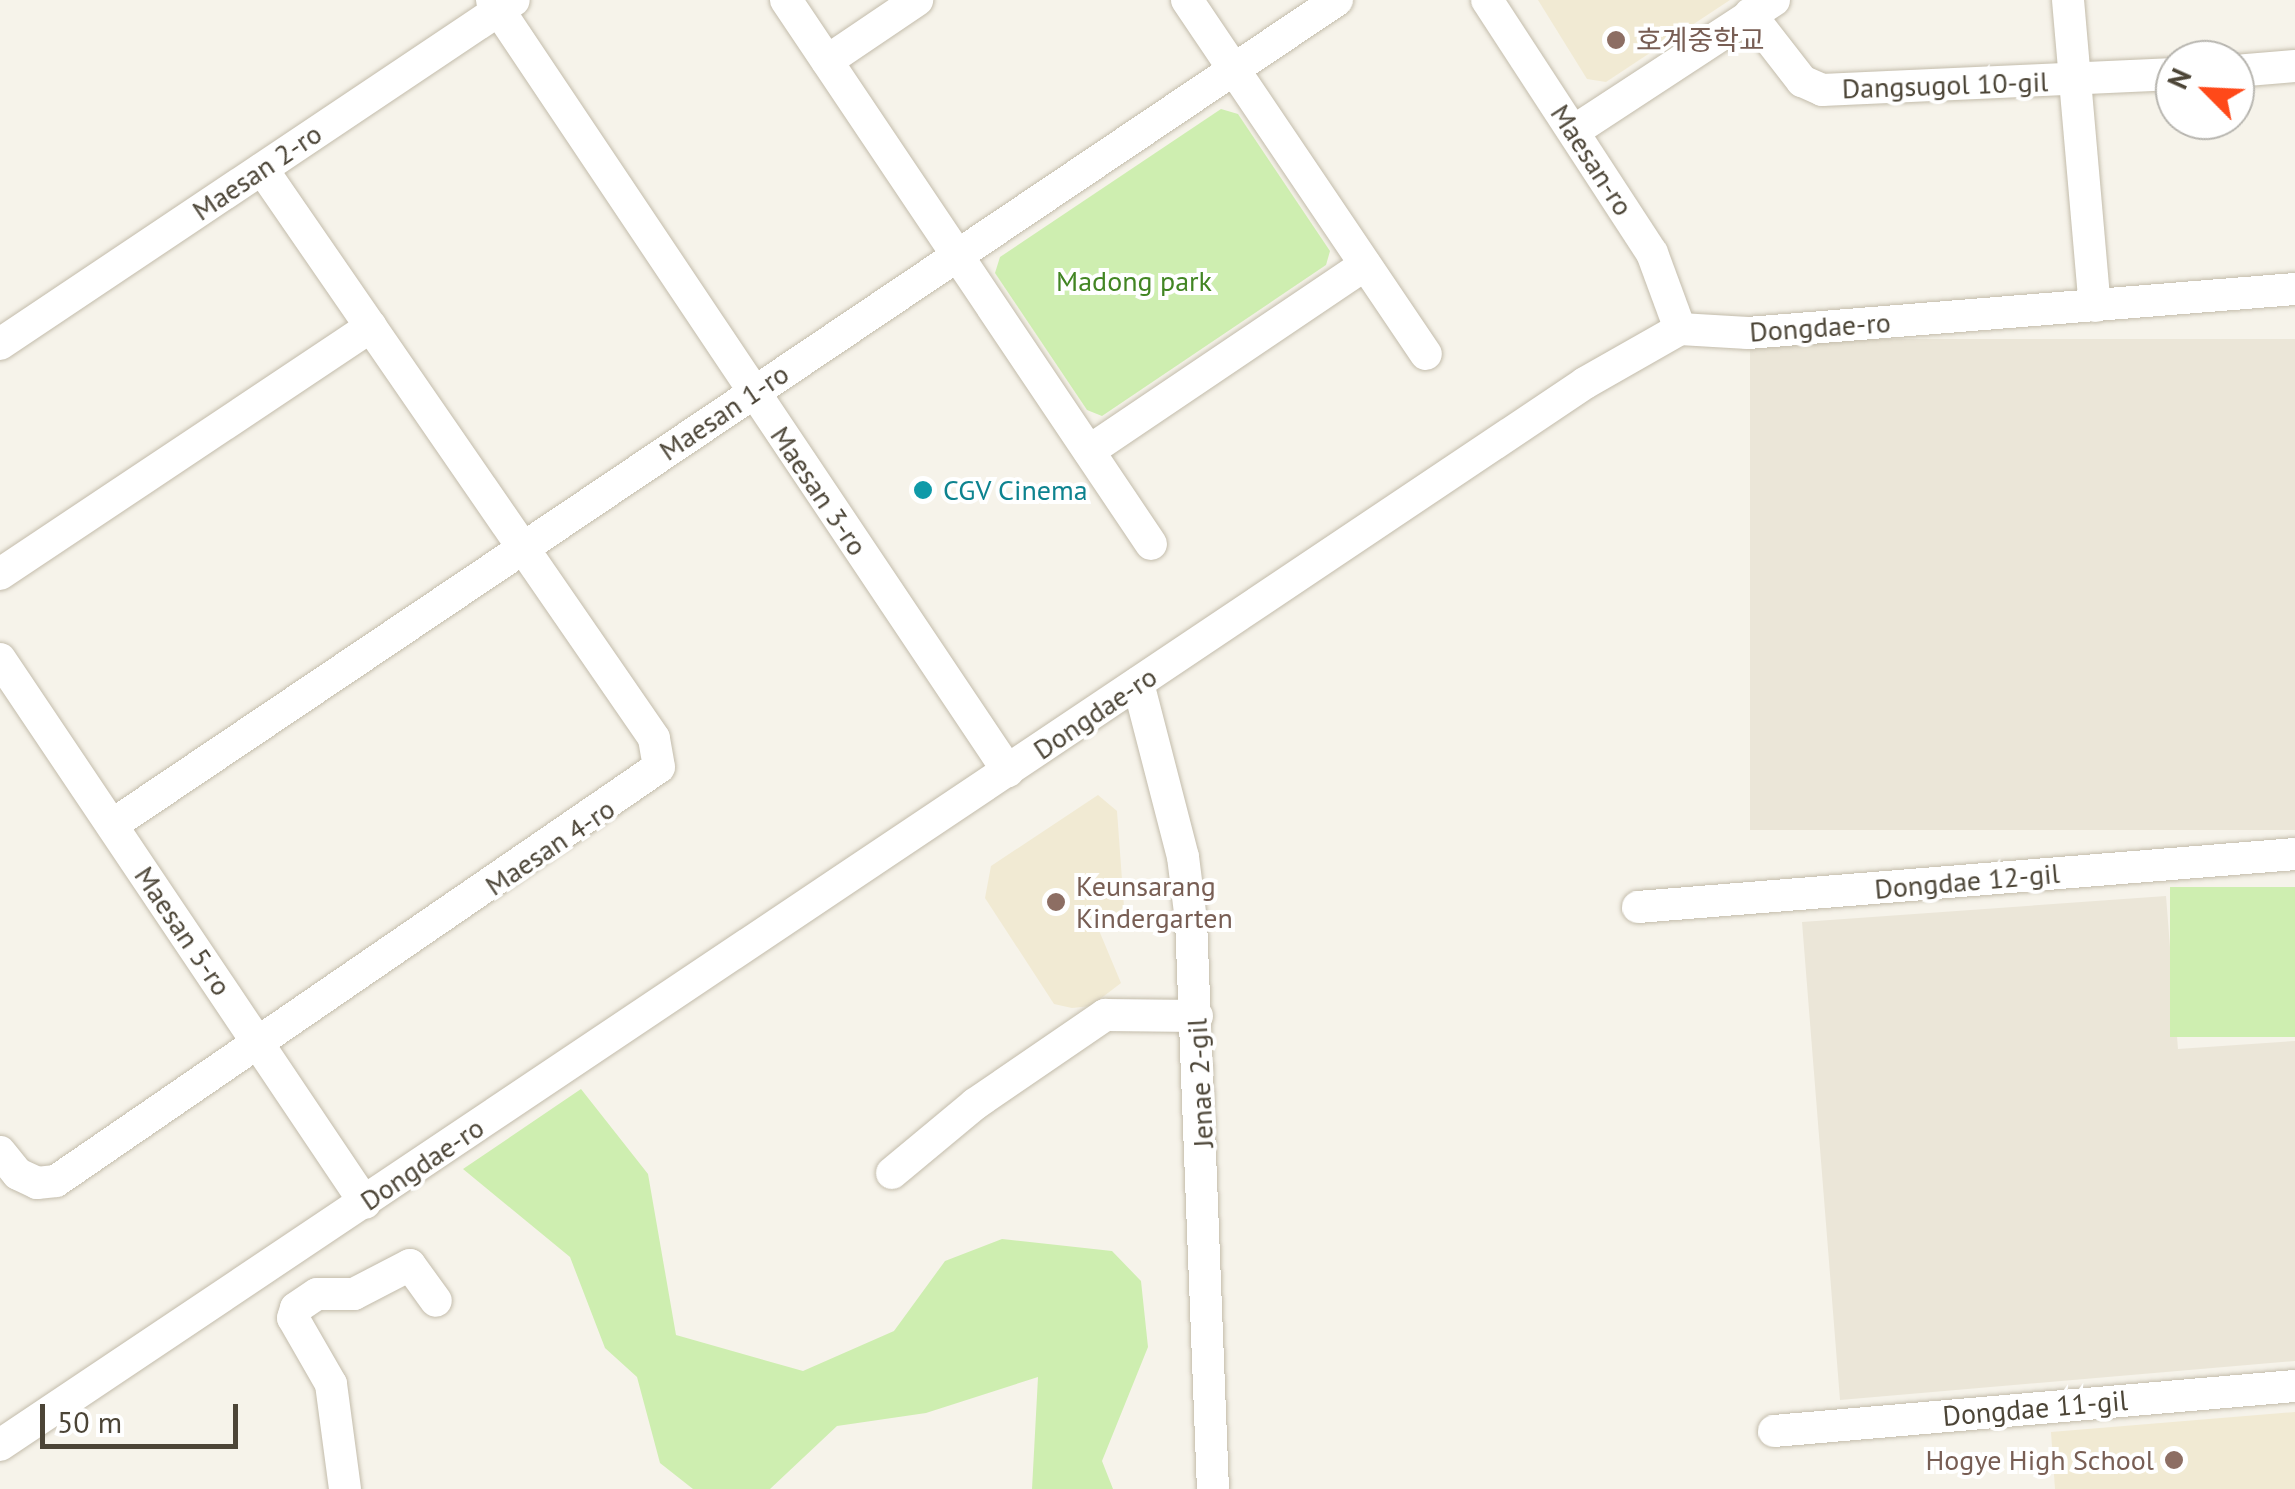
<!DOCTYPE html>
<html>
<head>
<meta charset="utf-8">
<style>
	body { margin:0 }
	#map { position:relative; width:2295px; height:1489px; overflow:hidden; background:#f6f3ea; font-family:"PT Sans","Noto Sans KR",sans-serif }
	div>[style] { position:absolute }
	.residential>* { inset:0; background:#ebe6d8; transform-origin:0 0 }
	.education>* { inset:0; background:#f1ead3 }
	.green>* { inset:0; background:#ceeeb0; transform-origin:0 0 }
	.roads { filter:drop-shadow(0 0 2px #c3bcab) drop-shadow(0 0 2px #c3bcab) }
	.minor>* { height:32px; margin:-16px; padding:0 16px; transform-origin:16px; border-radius:16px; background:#fff }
	.dots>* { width:28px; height:28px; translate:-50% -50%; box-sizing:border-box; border:5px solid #fff; border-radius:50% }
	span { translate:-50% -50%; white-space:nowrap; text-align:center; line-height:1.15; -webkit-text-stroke:8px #fff; paint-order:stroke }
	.education-label { font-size:28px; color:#785e54 }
	.left { translate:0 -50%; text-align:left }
	.right { translate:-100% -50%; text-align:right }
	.street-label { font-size:28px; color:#4c4537 }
	.park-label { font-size:28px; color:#428523 }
	.culture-label { font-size:28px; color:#0d838f }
	.north { position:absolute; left:2155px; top:40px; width:100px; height:100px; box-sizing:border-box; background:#fff; border:2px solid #b7b5af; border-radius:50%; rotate:294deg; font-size:28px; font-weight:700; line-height:40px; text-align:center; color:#4c4537 }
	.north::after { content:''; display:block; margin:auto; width:35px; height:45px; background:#ff4919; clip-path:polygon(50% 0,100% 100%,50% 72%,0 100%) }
	.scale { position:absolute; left:40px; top:1404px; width:198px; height:45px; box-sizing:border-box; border:5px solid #4c4537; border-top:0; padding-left:12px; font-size:30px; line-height:35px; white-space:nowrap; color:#4c4537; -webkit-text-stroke:8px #fff; paint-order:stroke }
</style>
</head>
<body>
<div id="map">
	<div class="residential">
		<i style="left:2295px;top:339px;width:491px;height:545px;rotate:90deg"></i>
		<i style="clip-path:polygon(2166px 896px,2178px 1049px,2295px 1041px,2295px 1361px,1840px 1400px,1802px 922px)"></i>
	</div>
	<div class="education">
		<i style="clip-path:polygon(1538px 0,1730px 0,1606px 82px,1587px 79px)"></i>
		<i style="clip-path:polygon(1098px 795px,1117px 811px,1124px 907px,1098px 928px,1121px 983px,1091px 1006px,1072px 1008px,1054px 1004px,985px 898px,991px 866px)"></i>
		<i style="clip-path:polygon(2295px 1412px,2295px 1489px,2055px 1489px,2051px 1432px)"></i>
	</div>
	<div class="green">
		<i style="clip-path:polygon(1221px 109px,1238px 114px,1330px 251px,1326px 265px,1102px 416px,1087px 410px,995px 273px,1000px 257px)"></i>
		<i style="left:2295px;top:887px;width:150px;height:125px;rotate:90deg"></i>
		<i style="clip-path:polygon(581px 1089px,648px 1174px,676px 1335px,803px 1371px,894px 1331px,945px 1261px,1002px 1239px,1112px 1251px,1141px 1281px,1148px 1347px,1102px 1461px,1113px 1489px,1032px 1489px,1038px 1377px,926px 1413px,837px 1426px,770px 1489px,693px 1489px,660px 1463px,637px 1377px,605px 1348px,570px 1257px,463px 1169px)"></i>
	</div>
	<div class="roads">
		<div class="minor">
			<i style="left:492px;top:0;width:928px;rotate:56.21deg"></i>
			<i style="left:786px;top:0;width:655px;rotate:56.14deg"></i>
			<i style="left:1187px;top:0;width:427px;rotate:56deg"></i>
			<i style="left:1487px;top:0;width:302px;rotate:56.9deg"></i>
			<i style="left:1652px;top:253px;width:81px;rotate:69.8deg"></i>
			<i style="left:2068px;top:0;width:307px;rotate:85deg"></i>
			<i style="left:1750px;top:14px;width:85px;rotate:52.2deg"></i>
			<i style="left:1802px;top:81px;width:22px;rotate:24deg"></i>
			<i style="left:1822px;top:90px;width:353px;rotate:-2.6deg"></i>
			<i style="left:827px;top:61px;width:109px;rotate:-34.1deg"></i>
			<i style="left:2235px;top:71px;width:60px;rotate:-4.8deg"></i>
			<i style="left:1574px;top:131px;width:239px;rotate:-33.2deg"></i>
			<i style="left:0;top:344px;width:618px;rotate:-33.79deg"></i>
			<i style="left:1089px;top:451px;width:333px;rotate:-34deg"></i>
			<i style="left:0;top:574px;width:446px;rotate:-33.7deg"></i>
			<i style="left:0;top:659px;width:655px;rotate:56.14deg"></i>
			<i style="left:1138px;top:683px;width:180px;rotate:75.5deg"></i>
			<i style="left:1183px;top:857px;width:64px;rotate:82.8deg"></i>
			<i style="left:1191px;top:920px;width:569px;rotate:87.79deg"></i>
			<i style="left:112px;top:825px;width:1477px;rotate:-33.96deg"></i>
			<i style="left:1638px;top:907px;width:659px;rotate:-4.61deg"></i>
			<i style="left:0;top:1152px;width:28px;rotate:51deg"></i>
			<i style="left:18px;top:1174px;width:21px;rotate:25deg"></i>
			<i style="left:37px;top:1183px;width:19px;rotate:-6deg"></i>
			<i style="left:56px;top:1181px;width:731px;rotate:-34.47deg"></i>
			<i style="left:659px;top:767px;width:29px;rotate:-100deg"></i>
			<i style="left:654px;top:738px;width:691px;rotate:-124.56deg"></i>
			<i style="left:892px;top:1173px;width:108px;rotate:-39.7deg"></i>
			<i style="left:975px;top:1104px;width:158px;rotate:-34.4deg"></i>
			<i style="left:1105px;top:1015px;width:92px;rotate:0.6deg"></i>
			<i style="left:1774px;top:1431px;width:523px;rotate:-4.94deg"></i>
			<i style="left:0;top:1445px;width:1908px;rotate:-33.82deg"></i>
			<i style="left:1585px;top:383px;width:109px;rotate:-29.6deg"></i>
			<i style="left:1680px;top:329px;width:68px;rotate:3.4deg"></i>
			<i style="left:1748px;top:333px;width:549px;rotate:-4.6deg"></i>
			<i style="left:345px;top:1489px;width:106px;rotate:-97.6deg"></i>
			<i style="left:331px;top:1384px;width:76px;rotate:-119.9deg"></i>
			<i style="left:293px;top:1318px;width:10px;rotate:-73deg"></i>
			<i style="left:296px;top:1308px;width:25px;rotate:-34deg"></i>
			<i style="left:317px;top:1294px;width:37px"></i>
			<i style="left:354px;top:1294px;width:63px;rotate:-27.4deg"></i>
			<i style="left:410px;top:1265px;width:44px;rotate:54.2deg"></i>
		</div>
	</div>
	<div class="dots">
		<i style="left:1616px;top:40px;background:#8d6e63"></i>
		<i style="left:923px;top:490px;background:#0f9aa8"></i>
		<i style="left:1056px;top:902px;background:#8d6e63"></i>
		<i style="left:2174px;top:1460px;background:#8d6e63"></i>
	</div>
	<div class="education-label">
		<span class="left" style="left:1636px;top:40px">호계중학교</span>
		<span class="left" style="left:1076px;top:902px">Keunsarang<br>Kindergarten</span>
		<span class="right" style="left:2154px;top:1460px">Hogye High School</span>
	</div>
	<div class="street-label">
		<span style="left:1945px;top:85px;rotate:-2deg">Dangsugol 10-gil</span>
		<span style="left:1592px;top:160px;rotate:57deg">Maesan-ro</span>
		<span style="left:257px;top:172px;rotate:-34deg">Maesan 2-ro</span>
		<span style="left:1820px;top:327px;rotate:-4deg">Dongdae-ro</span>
		<span style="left:724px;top:412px;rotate:-34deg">Maesan 1-ro</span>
		<span style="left:819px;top:491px;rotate:56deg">Maesan 3-ro</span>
		<span style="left:1095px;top:713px;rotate:-34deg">Dongdae-ro</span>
		<span style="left:550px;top:847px;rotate:-34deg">Maesan 4-ro</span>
		<span style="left:1967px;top:881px;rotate:-5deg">Dongdae 12-gil</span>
		<span style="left:183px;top:931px;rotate:56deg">Maesan 5-ro</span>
		<span style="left:1200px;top:1083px;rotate:-93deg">Jenae 2-gil</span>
		<span style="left:422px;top:1164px;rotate:-34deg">Dongdae-ro</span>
		<span style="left:2035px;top:1408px;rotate:-5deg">Dongdae 11-gil</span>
	</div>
	<div class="park-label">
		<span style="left:1134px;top:281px">Madong park</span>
	</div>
	<div class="culture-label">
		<span class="left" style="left:943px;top:490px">CGV Cinema</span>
	</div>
	<div class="north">N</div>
	<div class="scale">50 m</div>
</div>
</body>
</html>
